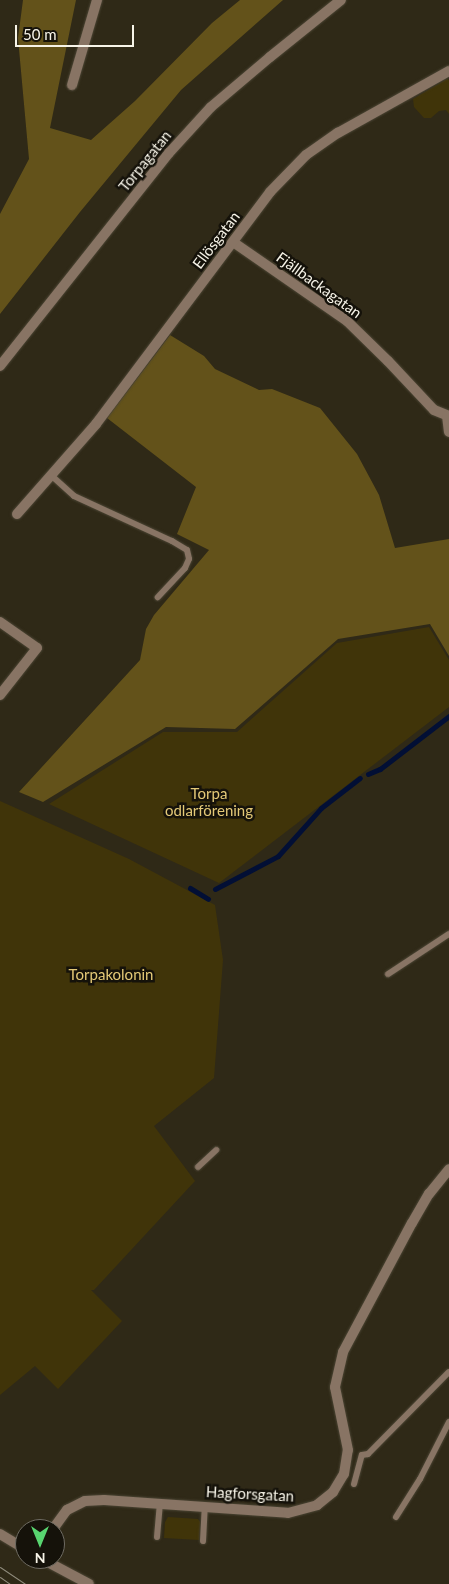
<!DOCTYPE html>
<html>
<head>
<meta charset="utf-8">
<style>
	body { margin:0 }
	#map { position:relative; width:449px; height:1584px; overflow:hidden; background:#2f2917; font-family:Lato,sans-serif }
	div>[style] { position:absolute }
	.green>* { inset:0; background:#403409 }
	.forest>* { inset:0; background:#63521a }
	.stream>* { height:5px; margin:-2.5px; padding:0 2.5px; transform-origin:2.5px; border-radius:2.5px; background:#020f35 }
	.roads { filter:drop-shadow(0 0 1px #4b4534) drop-shadow(0 0 1px #4b4534) }
	.service>* { height:6px; margin:-3px; padding:0 3px; transform-origin:3px; border-radius:3px; background:#887464 }
	.minor>* { height:10px; margin:-5px; padding:0 5px; transform-origin:5px; border-radius:5px; background:#887464 }
	.tram>* { height:1px; margin:-0.5px; padding:0 0.5px; transform-origin:0.5px; border-radius:0.5px; background:#8f8b7c }
	span { translate:-50% -50%; white-space:nowrap; text-align:center; line-height:1.15; -webkit-text-stroke:5px #15120a; paint-order:stroke }
	.street-label { font-size:15px; color:#f7f4e8 }
	.park-label { font-size:15px; color:#e4c977 }
	.north { position:absolute; left:15px; top:1519px; width:50px; height:50px; box-sizing:border-box; background:#15120a; border:1px solid #6f6c63; border-radius:50%; rotate:180deg; font-size:14px; font-weight:700; line-height:20px; text-align:center; color:#f7f4e8 }
	.north::after { content:''; display:block; margin:auto; width:18px; height:22px; background:#58d570; clip-path:polygon(50% 0,100% 100%,50% 72%,0 100%) }
	.scale { position:absolute; left:15px; top:25px; width:119px; height:22px; box-sizing:border-box; border:2px solid #f7f4e8; border-top:0; padding-left:6px; font-size:15px; line-height:18px; white-space:nowrap; color:#f7f4e8; -webkit-text-stroke:4px #15120a; paint-order:stroke }
</style>
</head>
<body>
<div id="map">
	<div class="green">
		<i style="clip-path:polygon(447px 79px,449px 80px,449px 114px,446px 110px,439px 111px,431px 118px,424px 118px,414px 107px,413px 99px)"></i>
		<i style="clip-path:polygon(429px 627px,449px 660px,449px 707px,219px 883px,49px 804px,163px 732px,237px 732px,337px 643px)"></i>
		<i style="clip-path:polygon(0 801px,129px 859px,215px 905px,223px 960px,214px 1078px,154px 1126px,195px 1181px,94px 1290px,91px 1290px,122px 1321px,58px 1389px,35px 1366px,0 1395px)"></i>
		<i style="clip-path:polygon(168px 1517px,198px 1519px,200px 1522px,199px 1540px,164px 1538px,165px 1522px)"></i>
	</div>
	<div class="forest">
		<i style="clip-path:polygon(23px 0,76px 0,50px 128px,91px 140px,135px 101px,212px 23px,240px 0,283px 0,181px 90px,80px 212px,0 314px,0 214px,29px 159px,18px 38px)"></i>
		<i style="clip-path:polygon(170px 335px,204px 356px,215px 369px,259px 390px,272px 389px,320px 408px,357px 454px,379px 495px,395px 548px,449px 539px,449px 656px,430px 624px,338px 639px,235px 729px,166px 727px,43px 802px,19px 792px,140px 660px,146px 629px,154px 615px,209px 550px,177px 534px,196px 487px,107px 418px)"></i>
	</div>
	<div class="stream">
		<i style="left:368px;top:774px;width:13px;rotate:-23deg"></i>
		<i style="left:380px;top:769px;width:87px;rotate:-37.5deg"></i>
		<i style="left:190px;top:888px;width:21px;rotate:31deg"></i>
		<i style="left:215px;top:889px;width:71px;rotate:-27.6deg"></i>
		<i style="left:278px;top:856px;width:64px;rotate:-48.1deg"></i>
		<i style="left:321px;top:808px;width:49px;rotate:-37.6deg"></i>
	</div>
	<div class="roads">
		<div class="service">
			<i style="left:53px;top:477px;width:28px;rotate:42deg"></i>
			<i style="left:74px;top:496px;width:108px;rotate:24.7deg"></i>
			<i style="left:172px;top:541px;width:17px;rotate:31deg"></i>
			<i style="left:187px;top:550px;width:9px;rotate:77deg"></i>
			<i style="left:189px;top:559px;width:10px;rotate:114deg"></i>
			<i style="left:185px;top:568px;width:40px;rotate:133deg"></i>
			<i style="left:388px;top:974px;width:73px;rotate:-33.3deg"></i>
			<i style="left:198px;top:1167px;width:25px;rotate:-43deg"></i>
			<i style="left:354px;top:1484px;width:30px;rotate:-75deg"></i>
			<i style="left:362px;top:1455px;width:6px;rotate:-9deg"></i>
			<i style="left:368px;top:1454px;width:115px;rotate:-45.4deg"></i>
			<i style="left:396px;top:1517px;width:45px;rotate:-57.7deg"></i>
			<i style="left:420px;top:1479px;width:64px;rotate:-63deg"></i>
			<i style="left:157px;top:1537px;width:33px;rotate:-85deg"></i>
			<i style="left:203px;top:1541px;width:34px;rotate:-87deg"></i>
		</div>
		<div class="minor">
			<i style="left:72px;top:85px;width:89px;rotate:-73.6deg"></i>
			<i style="left:233px;top:242px;width:139px;rotate:34.7deg"></i>
			<i style="left:347px;top:321px;width:57px;rotate:44.3deg"></i>
			<i style="left:388px;top:361px;width:67px;rotate:46.8deg"></i>
			<i style="left:434px;top:410px;width:16px;rotate:22deg"></i>
			<i style="left:0;top:366px;width:272px;rotate:-51.6deg"></i>
			<i style="left:169px;top:153px;width:62px;rotate:-47.6deg"></i>
			<i style="left:211px;top:107px;width:77px;rotate:-40.3deg"></i>
			<i style="left:270px;top:57px;width:91px;rotate:-38.8deg"></i>
			<i style="left:447px;top:416px;width:16px;rotate:83deg"></i>
			<i style="left:17px;top:514px;width:120px;rotate:-48.7deg"></i>
			<i style="left:96px;top:424px;width:290px;rotate:-53.1deg"></i>
			<i style="left:270px;top:192px;width:52px;rotate:-45.8deg"></i>
			<i style="left:306px;top:155px;width:39px;rotate:-35deg"></i>
			<i style="left:338px;top:133px;width:127px;rotate:-29.2deg"></i>
			<i style="left:0;top:622px;width:45px;rotate:35.1deg"></i>
			<i style="left:37px;top:648px;width:60px;rotate:128.2deg"></i>
			<i style="left:53px;top:1529px;width:24px;rotate:-54deg"></i>
			<i style="left:67px;top:1510px;width:20px;rotate:-27deg"></i>
			<i style="left:85px;top:1501px;width:19px;rotate:-3deg"></i>
			<i style="left:104px;top:1500px;width:184px;rotate:4deg"></i>
			<i style="left:288px;top:1513px;width:30px;rotate:-15deg"></i>
			<i style="left:317px;top:1505px;width:21px;rotate:-39deg"></i>
			<i style="left:333px;top:1492px;width:21px;rotate:-59deg"></i>
			<i style="left:344px;top:1474px;width:24px;rotate:-81deg"></i>
			<i style="left:348px;top:1450px;width:64px;rotate:-101.7deg"></i>
			<i style="left:335px;top:1387px;width:36px;rotate:-77deg"></i>
			<i style="left:343px;top:1352px;width:146px;rotate:-61.9deg"></i>
			<i style="left:412px;top:1223px;width:34px;rotate:-60deg"></i>
			<i style="left:429px;top:1194px;width:32px;rotate:-51deg"></i>
			<i style="left:0;top:1534px;width:29px;rotate:31deg"></i>
			<i style="left:42px;top:1559px;width:53px;rotate:28deg"></i>
		</div>
	</div>
	<div class="tram">
		<i style="left:0;top:1567px;width:30px;rotate:34deg"></i>
		<i style="left:0;top:1577px;width:12px;rotate:35deg"></i>
	</div>
	<div class="street-label">
		<span style="left:145px;top:161px;rotate:-51deg">Torpagatan</span>
		<span style="left:216px;top:240px;rotate:-53deg">Ellösgatan</span>
		<span style="left:319px;top:285px;rotate:36deg">Fjällbackagatan</span>
		<span style="left:250px;top:1494px;rotate:3deg">Hagforsgatan</span>
	</div>
	<div class="park-label">
		<span style="left:209px;top:802px">Torpa<br>odlarförening</span>
		<span style="left:111px;top:975px">Torpakolonin</span>
	</div>
	<div class="north">N</div>
	<div class="scale">50 m</div>
</div>
</body>
</html>
